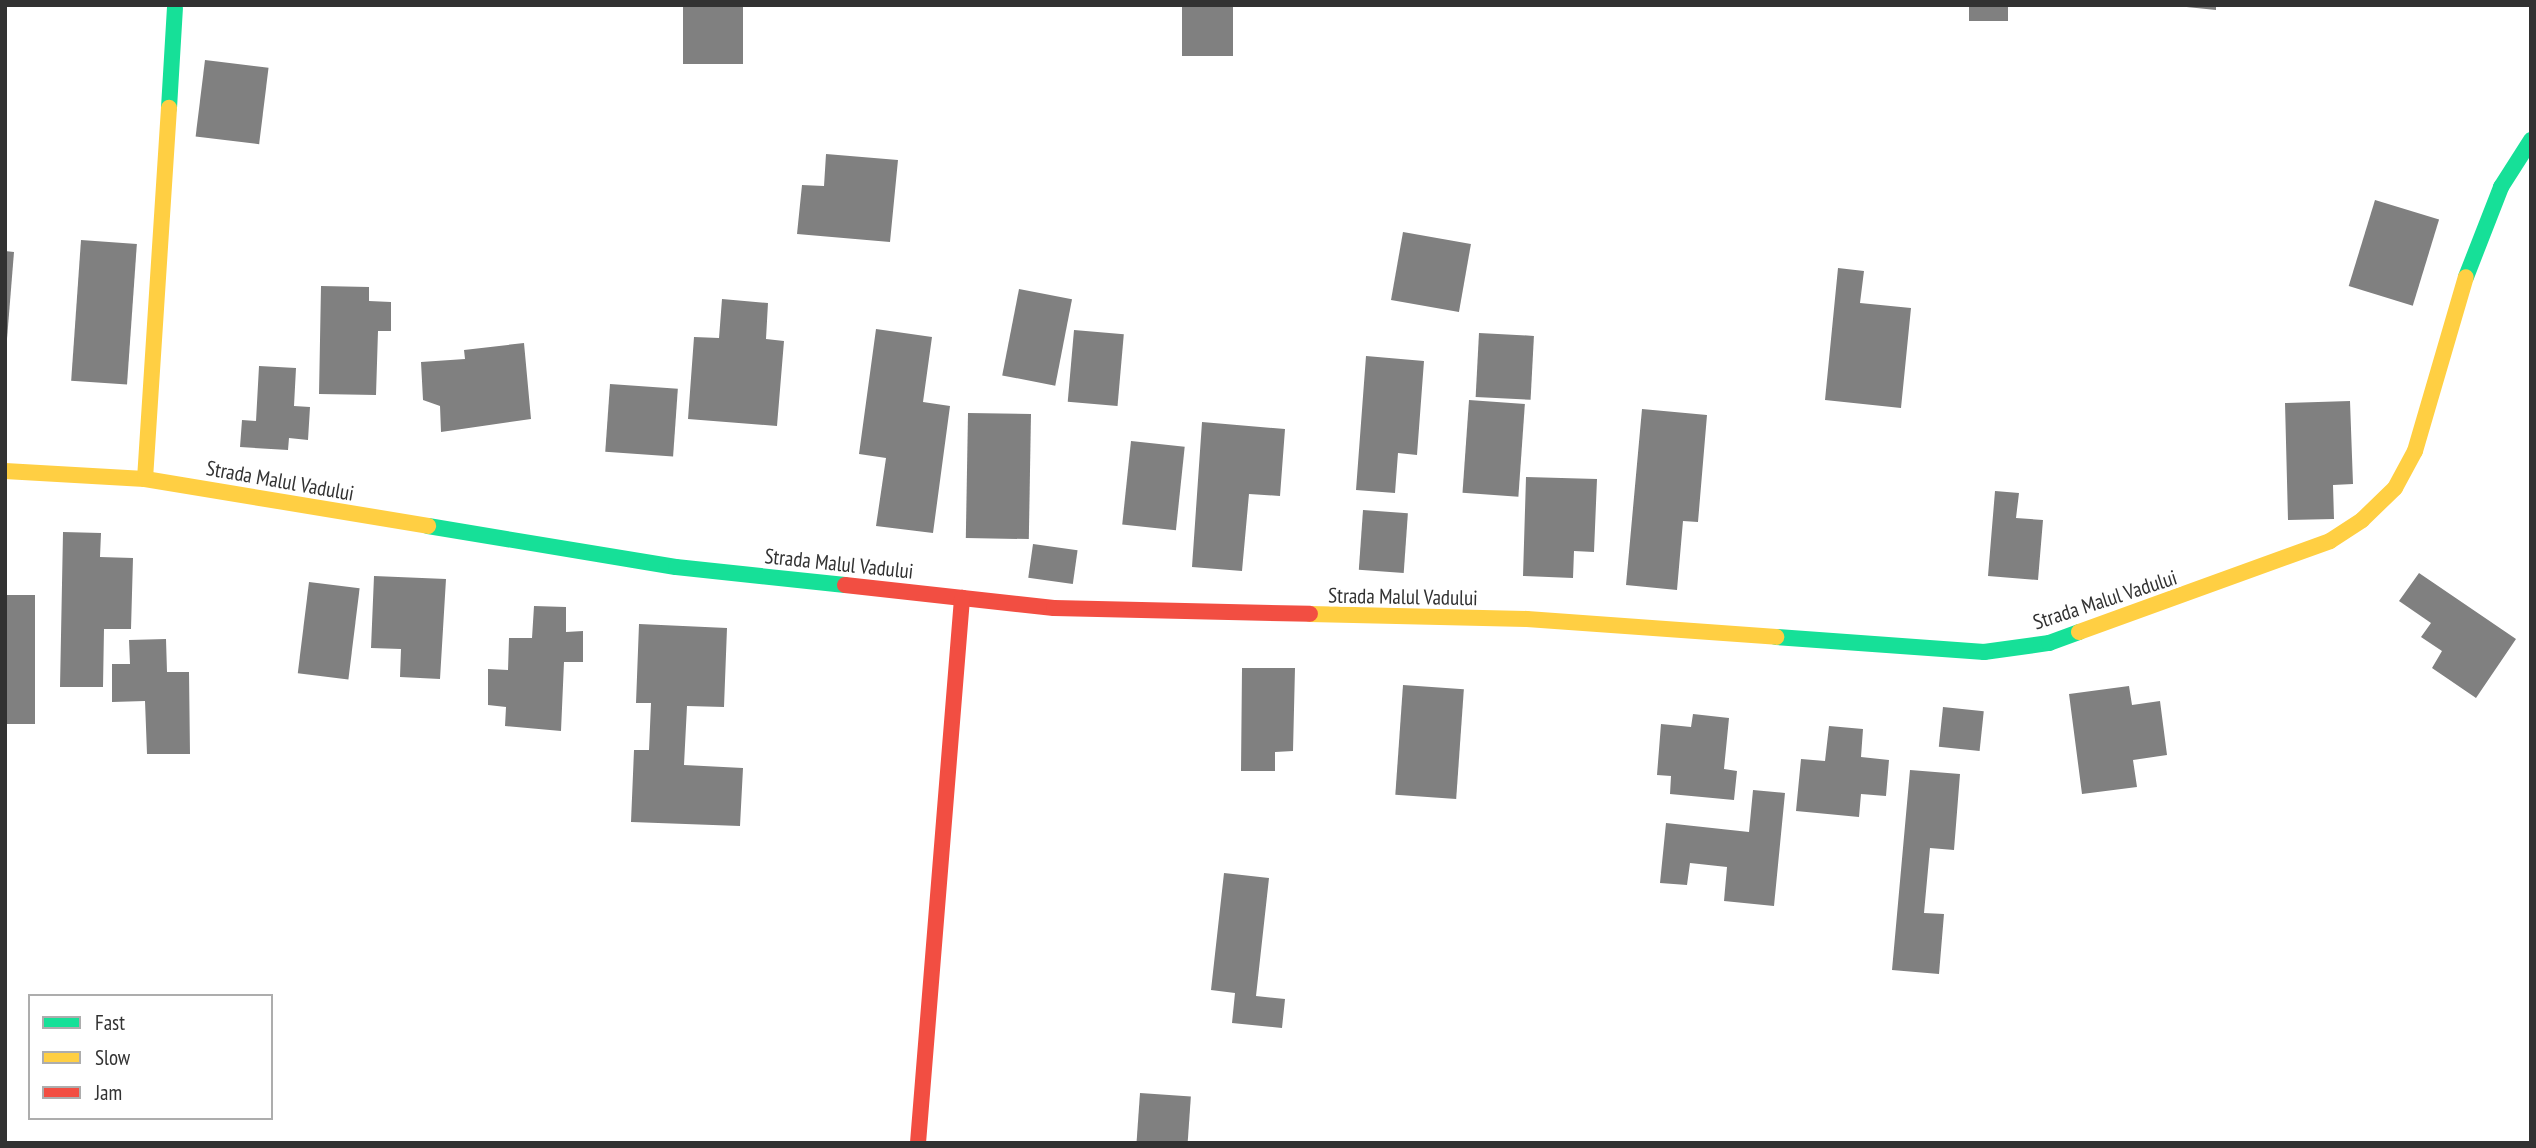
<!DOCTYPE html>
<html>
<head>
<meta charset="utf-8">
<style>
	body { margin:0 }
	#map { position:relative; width:2536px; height:1148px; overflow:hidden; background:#fff; font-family:"PT Sans Narrow",sans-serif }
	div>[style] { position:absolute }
	.building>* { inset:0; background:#808080; transform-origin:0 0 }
	.fast>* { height:16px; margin:-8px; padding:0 8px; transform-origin:8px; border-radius:8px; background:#16e098 }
	.slow>* { height:16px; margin:-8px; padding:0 8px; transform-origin:8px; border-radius:8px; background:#ffcf43 }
	.jam>* { height:16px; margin:-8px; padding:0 8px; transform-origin:8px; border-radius:8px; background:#f24e42 }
	span { translate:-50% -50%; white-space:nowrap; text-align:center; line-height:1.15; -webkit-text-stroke:7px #fff; paint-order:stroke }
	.street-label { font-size:21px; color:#323232 }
	.frame { position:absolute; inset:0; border:7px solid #323232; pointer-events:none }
	.legend { position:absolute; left:28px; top:994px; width:245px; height:126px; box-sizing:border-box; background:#fff; border:2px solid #adadad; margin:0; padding:9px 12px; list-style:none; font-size:21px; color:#323232 }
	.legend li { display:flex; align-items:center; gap:14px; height:35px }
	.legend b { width:35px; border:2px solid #adadad }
</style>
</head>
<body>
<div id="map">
	<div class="building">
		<i style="left:683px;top:5px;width:60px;height:59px"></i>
		<i style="left:1182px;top:5px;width:51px;height:51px"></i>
		<i style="left:1969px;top:5px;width:39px;height:16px"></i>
		<i style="clip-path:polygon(2167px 5px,2216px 5px,2216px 10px)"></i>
		<i style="left:205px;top:60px;width:64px;height:77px;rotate:7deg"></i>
		<i style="clip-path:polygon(826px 154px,898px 160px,890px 242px,797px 234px,802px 185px,824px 186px)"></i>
		<i style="left:2375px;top:200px;width:67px;height:90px;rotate:17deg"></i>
		<i style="left:1403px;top:232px;width:69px;height:69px;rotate:10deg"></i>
		<i style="left:81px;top:240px;width:56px;height:141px;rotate:4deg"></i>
		<i style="clip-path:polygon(5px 251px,14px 252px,7px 339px,5px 339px)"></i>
		<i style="clip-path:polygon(1838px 268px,1864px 271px,1860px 303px,1911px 308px,1901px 408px,1825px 400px)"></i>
		<i style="clip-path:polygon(321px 286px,369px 287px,369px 301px,391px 302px,391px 331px,378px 331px,376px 395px,319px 394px)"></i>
		<i style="left:1019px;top:289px;width:54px;height:88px;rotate:11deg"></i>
		<i style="clip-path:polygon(722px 299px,768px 303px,766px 339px,784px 341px,777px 426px,688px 419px,694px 337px,719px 338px)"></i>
		<i style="clip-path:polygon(876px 329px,932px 337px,923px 402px,950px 406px,933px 533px,876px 526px,886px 458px,859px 454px)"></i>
		<i style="left:1074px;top:330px;width:50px;height:72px;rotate:5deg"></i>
		<i style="left:1479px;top:333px;width:55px;height:64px;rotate:3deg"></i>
		<i style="clip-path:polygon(524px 343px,531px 419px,441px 432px,440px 406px,423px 400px,421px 362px,465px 359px,464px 350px)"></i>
		<i style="clip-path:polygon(1366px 356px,1424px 361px,1417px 455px,1398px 453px,1395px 493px,1356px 490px)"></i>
		<i style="clip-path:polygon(259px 366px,296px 368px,294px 406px,310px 407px,308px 440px,289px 438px,288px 450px,240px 447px,242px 420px,256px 421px)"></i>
		<i style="left:610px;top:384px;width:68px;height:68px;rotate:4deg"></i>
		<i style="left:1469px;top:400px;width:56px;height:93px;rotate:4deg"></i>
		<i style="clip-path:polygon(2350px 401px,2353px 484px,2333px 485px,2334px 519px,2288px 520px,2285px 403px)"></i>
		<i style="clip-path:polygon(1642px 409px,1707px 415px,1698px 522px,1683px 521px,1677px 590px,1626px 585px)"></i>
		<i style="left:968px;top:413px;width:63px;height:125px;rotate:1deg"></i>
		<i style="clip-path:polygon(1202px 422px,1285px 429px,1280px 496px,1249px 494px,1242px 571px,1192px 567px)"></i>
		<i style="left:1131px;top:441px;width:54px;height:84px;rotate:6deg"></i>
		<i style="clip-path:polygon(1526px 477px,1597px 479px,1594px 552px,1574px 551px,1573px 578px,1523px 576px)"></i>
		<i style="clip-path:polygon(1995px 491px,2019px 493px,2016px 518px,2043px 520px,2038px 580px,1988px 576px)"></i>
		<i style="left:1363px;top:510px;width:45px;height:60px;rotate:4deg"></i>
		<i style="clip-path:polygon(63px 532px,101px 533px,100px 557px,133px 558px,131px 629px,104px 629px,103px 687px,60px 687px)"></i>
		<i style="left:1033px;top:544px;width:45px;height:34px;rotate:8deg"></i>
		<i style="clip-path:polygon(2419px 573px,2516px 639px,2476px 698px,2432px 668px,2442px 651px,2421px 637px,2431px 623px,2399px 601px)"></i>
		<i style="clip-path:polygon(374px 576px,446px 579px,440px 679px,400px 677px,401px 649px,371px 648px)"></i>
		<i style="left:309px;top:582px;width:51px;height:92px;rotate:7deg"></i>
		<i style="left:5px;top:595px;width:30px;height:129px"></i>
		<i style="clip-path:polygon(534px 606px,566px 607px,566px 632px,583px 631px,583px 662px,564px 662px,561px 731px,505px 726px,506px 707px,488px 705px,488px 669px,508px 670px,509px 638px,532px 638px)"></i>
		<i style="clip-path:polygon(639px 624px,727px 628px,724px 707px,687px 706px,684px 765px,743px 768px,740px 826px,631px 822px,634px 750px,649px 750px,651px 703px,636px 703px)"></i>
		<i style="clip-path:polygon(166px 639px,167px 672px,189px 672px,190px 754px,147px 754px,145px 701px,112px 702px,112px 664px,130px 664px,129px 640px)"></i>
		<i style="clip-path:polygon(1242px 668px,1295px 668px,1293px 751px,1275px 752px,1275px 771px,1241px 771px)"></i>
		<i style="left:1403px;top:685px;width:61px;height:110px;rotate:4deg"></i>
		<i style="clip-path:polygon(2129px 686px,2132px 705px,2160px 701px,2167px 755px,2133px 760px,2137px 787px,2082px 794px,2069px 694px)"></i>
		<i style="left:1943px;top:707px;width:41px;height:40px;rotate:6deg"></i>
		<i style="clip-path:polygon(1693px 714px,1729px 718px,1724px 769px,1737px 771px,1734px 800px,1670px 794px,1671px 776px,1657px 775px,1661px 724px,1691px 727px)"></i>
		<i style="clip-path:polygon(1829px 726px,1863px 729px,1861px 757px,1889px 760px,1886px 796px,1861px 794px,1859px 817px,1796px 811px,1801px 759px,1825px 761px)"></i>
		<i style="clip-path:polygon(1910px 770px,1960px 774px,1954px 850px,1930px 848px,1924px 913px,1944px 914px,1939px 974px,1892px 970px)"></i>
		<i style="clip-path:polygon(1753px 790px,1785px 793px,1774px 906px,1724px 901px,1727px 867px,1690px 863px,1687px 885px,1660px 883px,1666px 823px,1749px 832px)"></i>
		<i style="clip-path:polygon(1224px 873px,1269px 878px,1256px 996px,1285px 999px,1282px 1028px,1232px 1023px,1235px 993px,1211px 990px)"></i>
		<i style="left:1140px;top:1093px;width:51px;height:50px;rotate:4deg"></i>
	</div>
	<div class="fast">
		<i style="left:169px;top:108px;width:100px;rotate:-86.6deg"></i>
		<i style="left:2466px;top:277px;width:97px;rotate:-68.7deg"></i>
		<i style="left:2501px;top:187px;width:56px;rotate:-57.4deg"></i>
		<i style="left:428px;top:526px;width:251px;rotate:9.4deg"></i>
		<i style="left:676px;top:567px;width:170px;rotate:6.1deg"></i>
		<i style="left:1776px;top:637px;width:209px;rotate:4.1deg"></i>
		<i style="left:1984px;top:652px;width:66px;rotate:-7.9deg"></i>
		<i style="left:2049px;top:643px;width:32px;rotate:-20deg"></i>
	</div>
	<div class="slow">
		<i style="left:5px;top:471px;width:140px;rotate:3.3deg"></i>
		<i style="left:145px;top:479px;width:287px;rotate:9.4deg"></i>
		<i style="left:145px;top:479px;width:372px;rotate:-86.3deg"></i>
		<i style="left:1310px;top:614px;width:217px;rotate:1.3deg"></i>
		<i style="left:1527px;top:619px;width:250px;rotate:4.1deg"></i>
		<i style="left:2079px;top:632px;width:267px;rotate:-19.9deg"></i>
		<i style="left:2330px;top:541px;width:38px;rotate:-33deg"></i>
		<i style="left:2362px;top:520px;width:46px;rotate:-44.1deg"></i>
		<i style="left:2395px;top:488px;width:42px;rotate:-61.6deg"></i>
		<i style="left:2415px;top:451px;width:181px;rotate:-73.7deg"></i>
	</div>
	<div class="jam">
		<i style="left:845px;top:585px;width:210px;rotate:6.3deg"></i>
		<i style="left:1054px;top:608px;width:256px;rotate:1.3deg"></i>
		<i style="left:918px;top:1143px;width:547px;rotate:-85.38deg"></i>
	</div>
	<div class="street-label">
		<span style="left:280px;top:481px;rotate:10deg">Strada Malul Vadului</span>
		<span style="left:839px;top:564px;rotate:6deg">Strada Malul Vadului</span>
		<span style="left:1403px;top:597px;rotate:1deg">Strada Malul Vadului</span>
		<span style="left:2105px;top:600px;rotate:-18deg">Strada Malul Vadului</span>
	</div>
	<div class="frame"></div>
	<ul class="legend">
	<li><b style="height:9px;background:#16e098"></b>Fast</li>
	<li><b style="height:9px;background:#ffcf43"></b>Slow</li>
	<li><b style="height:9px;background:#f24e42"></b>Jam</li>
	</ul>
</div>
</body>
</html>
